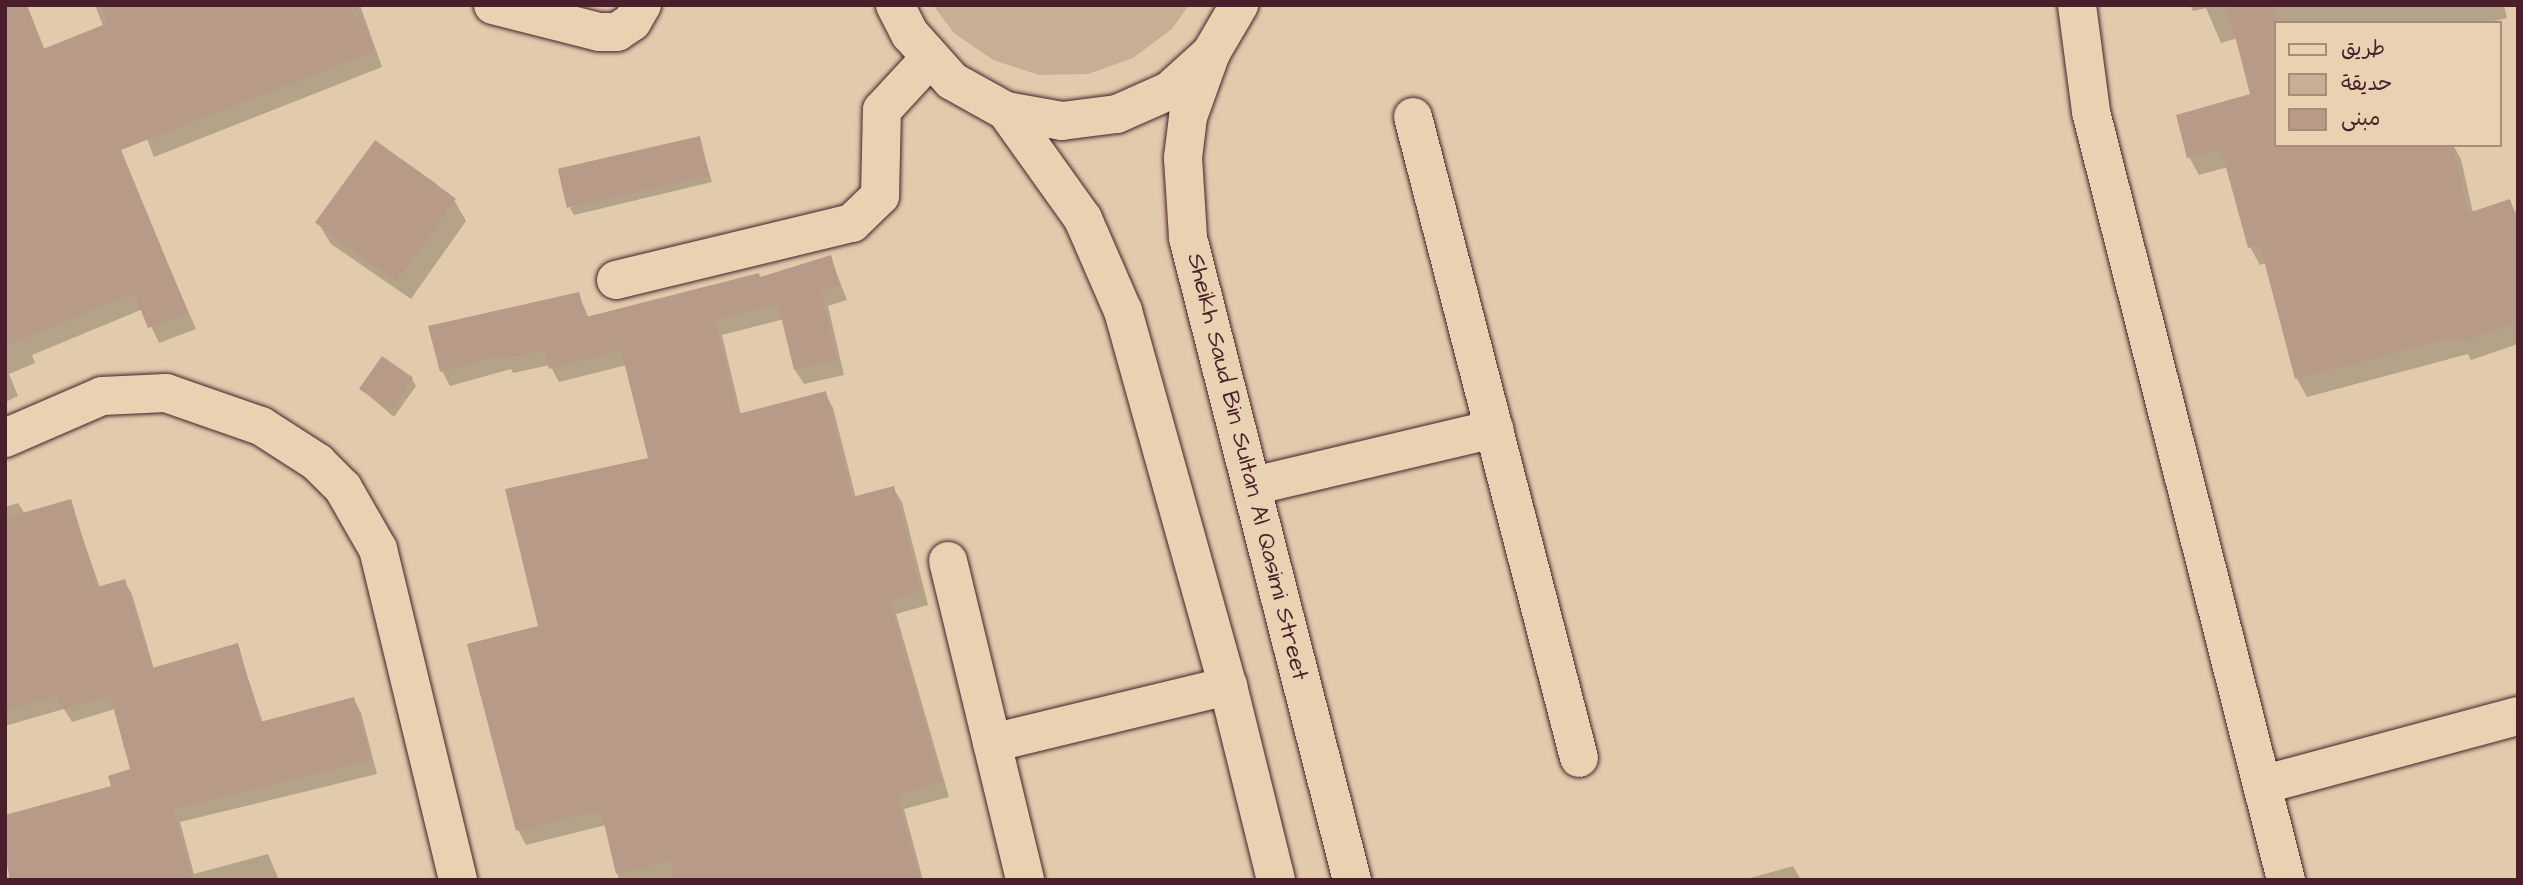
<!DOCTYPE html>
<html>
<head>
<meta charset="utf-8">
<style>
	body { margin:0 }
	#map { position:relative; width:2523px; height:885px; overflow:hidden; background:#e2cbac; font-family:"Architects Daughter","Playpen Sans Arabic",sans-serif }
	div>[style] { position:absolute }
	.green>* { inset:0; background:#c9ae96 }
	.shadow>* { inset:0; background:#0003 }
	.building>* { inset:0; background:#b79a88; transform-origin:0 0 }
	.roads { filter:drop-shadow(0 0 2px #4a1f2b) drop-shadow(0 0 2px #4a1f2b) }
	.minor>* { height:38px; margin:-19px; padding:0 19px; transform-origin:19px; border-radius:19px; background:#e8d2b1 }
	.major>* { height:38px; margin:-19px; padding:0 19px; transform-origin:19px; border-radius:19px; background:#e8d2b1 }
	span { translate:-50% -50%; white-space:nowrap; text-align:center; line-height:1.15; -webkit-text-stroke:5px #e8d2b1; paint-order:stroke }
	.street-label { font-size:24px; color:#4a1f2b }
	.frame { position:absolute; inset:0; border:7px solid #4a1f2b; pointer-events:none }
	.legend { position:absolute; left:2274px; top:21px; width:228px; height:126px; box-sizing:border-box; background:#e8d2b1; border:2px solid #a98a7b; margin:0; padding:9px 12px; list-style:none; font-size:21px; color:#4a1f2b }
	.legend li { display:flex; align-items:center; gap:14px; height:35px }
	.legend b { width:35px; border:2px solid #a98a7b }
</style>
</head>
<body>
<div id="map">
	<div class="green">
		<i style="clip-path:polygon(933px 5px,1189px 5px,1172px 29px,1133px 58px,1088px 74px,1039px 75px,993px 60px,954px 33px)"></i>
	</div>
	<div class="shadow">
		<i style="clip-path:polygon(5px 5px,27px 5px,111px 217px,142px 205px,196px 329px,159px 343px,143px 309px,32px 355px,35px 363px,9px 374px,18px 396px,5px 402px)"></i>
		<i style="clip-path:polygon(95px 5px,360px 5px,382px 67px,154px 157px)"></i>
		<i style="clip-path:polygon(2190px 5px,2504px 5px,2507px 18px,2487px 23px,2276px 23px,2276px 145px,2453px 145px,2461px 159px,2473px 213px,2509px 201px,2518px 216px,2518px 344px,2471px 360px,2468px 354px,2307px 397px,2297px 379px,2267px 263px,2260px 265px,2250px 247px,2228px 167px,2199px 175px,2189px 157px,2253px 96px,2238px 38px,2221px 43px,2206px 8px,2193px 11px)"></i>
		<i style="clip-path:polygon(699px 138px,712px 182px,574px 215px,570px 208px)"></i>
		<i style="clip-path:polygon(376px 142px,434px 182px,454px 200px,466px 221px,411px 299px,331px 244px,319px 224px)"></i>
		<i style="clip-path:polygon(830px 257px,847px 300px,828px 306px,844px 375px,804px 384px,795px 370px,784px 319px,722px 335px,741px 415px,825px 393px,833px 408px,856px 498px,893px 488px,902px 502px,928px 605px,896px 614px,949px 797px,904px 809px,923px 880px,619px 880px,606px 825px,526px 845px,518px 830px,540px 627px,650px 459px,627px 365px,559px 382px,550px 365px,513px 373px,511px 369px,450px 386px,442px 371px,578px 294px,589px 318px,761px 278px)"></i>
		<i style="clip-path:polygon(412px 379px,416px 386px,394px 417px,361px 389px)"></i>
		<i style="clip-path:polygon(70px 501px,100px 588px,124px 581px,132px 594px,154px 669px,237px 645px,263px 723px,354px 699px,361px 713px,377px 774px,180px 822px,194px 874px,268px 854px,279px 880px,11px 880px,5px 858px,5px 817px,113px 787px,132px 770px,115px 709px,72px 722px,64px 709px,5px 726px,5px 507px,18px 503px,25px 514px)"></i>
		<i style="clip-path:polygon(1793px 866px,1801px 880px,1743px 880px)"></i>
	</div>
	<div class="building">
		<i style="clip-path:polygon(5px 5px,26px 5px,43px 49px,108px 23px,101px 5px,349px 5px,354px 17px,361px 15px,374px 51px,121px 150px,188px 312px,148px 328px,134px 293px,5px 346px)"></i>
		<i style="clip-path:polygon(2227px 5px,2276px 5px,2276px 145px,2453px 145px,2468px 213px,2510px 199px,2518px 223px,2518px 323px,2459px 342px,2457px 336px,2295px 379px,2260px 245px,2248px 248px,2221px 149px,2187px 158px,2176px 115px,2250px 94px)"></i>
		<i style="left:700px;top:136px;width:40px;height:146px;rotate:77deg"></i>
		<i style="left:375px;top:140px;width:100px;height:102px;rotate:36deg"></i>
		<i style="clip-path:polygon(831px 255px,840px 285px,821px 291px,837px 360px,794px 370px,778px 304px,715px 320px,738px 414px,826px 391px,852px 497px,894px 486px,921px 591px,889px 599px,942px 782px,897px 794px,920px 880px,673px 880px,671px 860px,616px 874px,601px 810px,516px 831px,467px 644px,538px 626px,505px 489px,648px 458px,621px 350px,549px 369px,545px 350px,503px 359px,502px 355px,440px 372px,428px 326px,579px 292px,586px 317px,759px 273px,760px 277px)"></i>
		<i style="left:382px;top:356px;width:38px;height:40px;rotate:35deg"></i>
		<i style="clip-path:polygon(71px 499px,97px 587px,125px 579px,152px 668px,238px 643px,260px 722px,354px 697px,371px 760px,173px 809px,193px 880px,9px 880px,5px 815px,111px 786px,108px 776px,130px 769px,110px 695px,62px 709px,58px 695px,5px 711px,5px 518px)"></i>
	</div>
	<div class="roads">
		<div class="minor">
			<i style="left:493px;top:5px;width:109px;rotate:14.3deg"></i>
			<i style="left:599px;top:32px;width:18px"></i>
			<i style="left:617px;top:32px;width:18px;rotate:-34deg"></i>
			<i style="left:632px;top:22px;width:20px;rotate:-60deg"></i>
			<i style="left:2077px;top:5px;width:108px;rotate:82.5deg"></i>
			<i style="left:2091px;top:112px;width:792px;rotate:75.75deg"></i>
			<i style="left:1413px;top:117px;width:662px;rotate:75.48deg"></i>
			<i style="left:616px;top:280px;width:243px;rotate:-13.6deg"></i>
			<i style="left:852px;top:223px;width:39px;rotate:-44deg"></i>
			<i style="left:880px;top:196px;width:86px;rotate:-88.7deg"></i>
			<i style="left:882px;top:110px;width:69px;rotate:-47.3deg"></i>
			<i style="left:5px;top:438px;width:106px;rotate:-23.4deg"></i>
			<i style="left:102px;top:396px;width:64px;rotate:-2.7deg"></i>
			<i style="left:166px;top:393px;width:101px;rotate:19.2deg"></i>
			<i style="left:261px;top:426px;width:67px;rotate:32.7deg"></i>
			<i style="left:317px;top:462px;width:37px;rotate:45deg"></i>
			<i style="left:343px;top:488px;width:70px;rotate:60.2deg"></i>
			<i style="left:378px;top:549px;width:341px;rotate:76.4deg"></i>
			<i style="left:1253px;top:486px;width:248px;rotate:-13.3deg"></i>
			<i style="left:948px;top:561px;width:328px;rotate:76.4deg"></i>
			<i style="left:992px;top:743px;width:243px;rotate:-13.6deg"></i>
			<i style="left:2262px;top:785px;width:265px;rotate:-15.1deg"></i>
		</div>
		<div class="major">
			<i style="left:895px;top:5px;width:33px;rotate:63deg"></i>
			<i style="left:910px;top:34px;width:63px;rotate:48.2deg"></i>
			<i style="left:952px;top:81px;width:62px;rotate:29.1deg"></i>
			<i style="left:1006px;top:111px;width:57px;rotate:10.1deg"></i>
			<i style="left:1062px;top:121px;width:55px;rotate:-7.3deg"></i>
			<i style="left:1117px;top:114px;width:57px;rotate:-23.9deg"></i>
			<i style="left:1169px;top:91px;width:57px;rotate:-42.1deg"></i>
			<i style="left:1211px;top:53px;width:56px;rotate:-59.7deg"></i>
			<i style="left:1211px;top:53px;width:68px;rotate:109.8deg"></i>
			<i style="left:1188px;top:117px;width:41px;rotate:97deg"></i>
			<i style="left:1183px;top:158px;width:80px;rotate:86.4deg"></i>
			<i style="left:1188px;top:238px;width:663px;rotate:75.67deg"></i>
			<i style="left:1006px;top:111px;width:133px;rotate:54.5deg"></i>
			<i style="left:1083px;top:219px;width:100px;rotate:66.5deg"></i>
			<i style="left:1123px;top:311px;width:389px;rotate:74.4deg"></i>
			<i style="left:1228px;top:686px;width:200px;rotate:76.1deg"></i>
		</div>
	</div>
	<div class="street-label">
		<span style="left:1247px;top:467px;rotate:76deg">Sheikh Saud Bin Sultan Al Qasimi Street</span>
	</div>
	<div class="frame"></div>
	<ul class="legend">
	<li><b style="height:9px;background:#e8d2b1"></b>طريق</li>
	<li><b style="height:19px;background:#c9ae96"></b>حديقة</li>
	<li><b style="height:19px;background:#b79a88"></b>مبنى</li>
	</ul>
</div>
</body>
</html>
